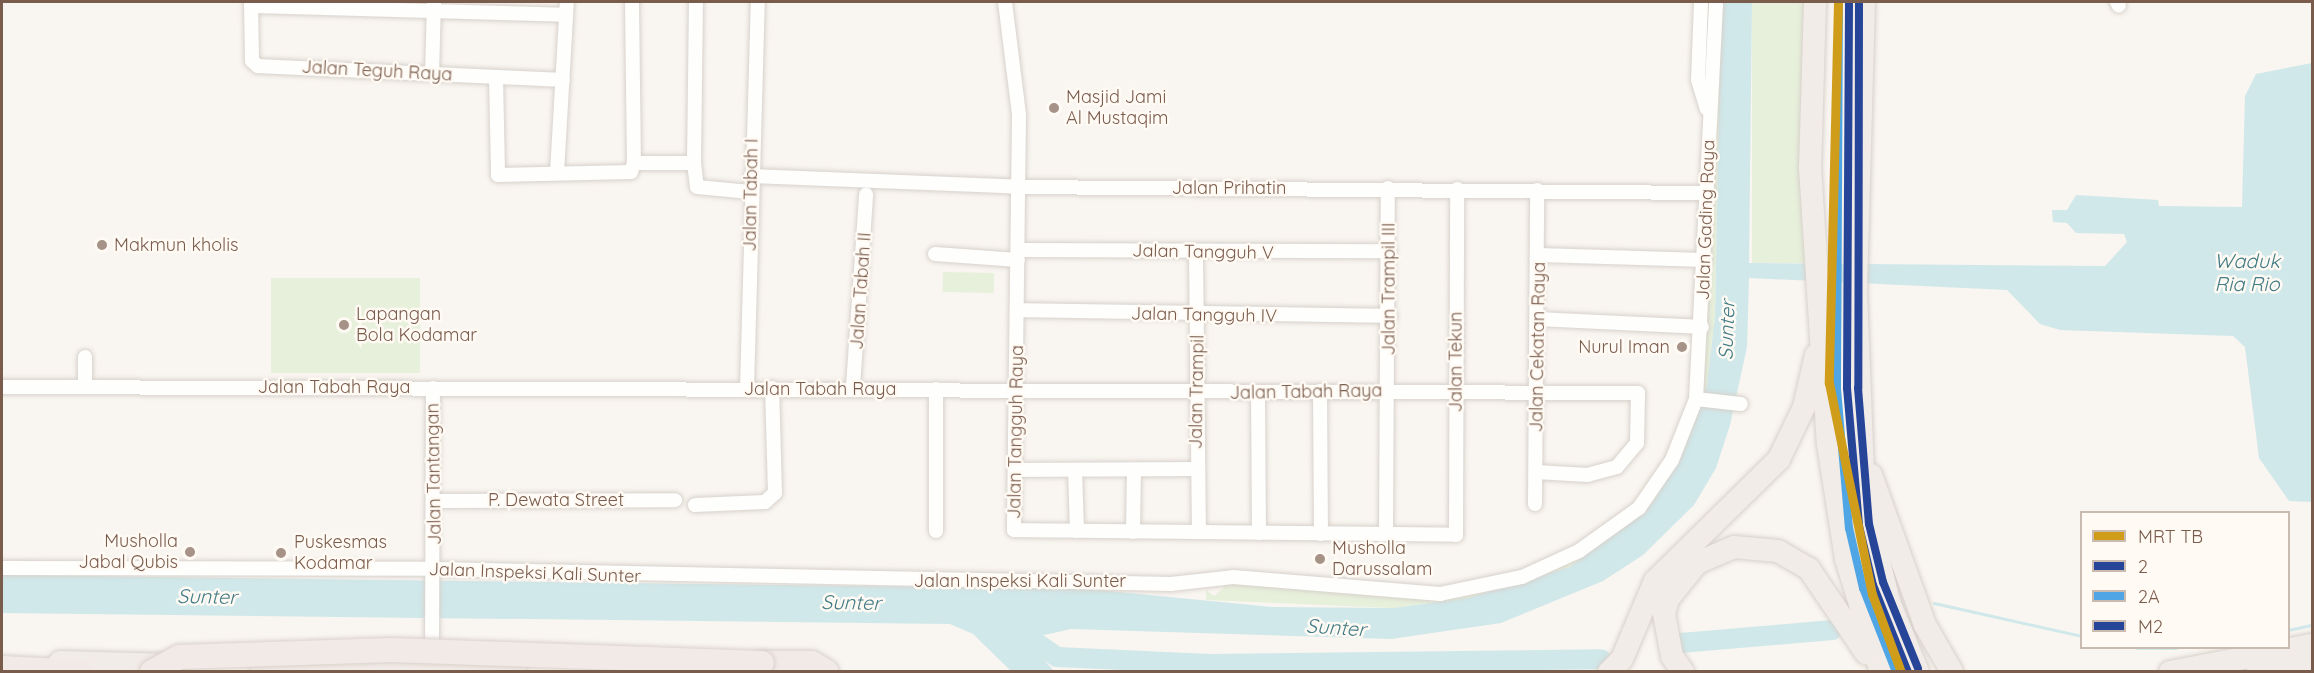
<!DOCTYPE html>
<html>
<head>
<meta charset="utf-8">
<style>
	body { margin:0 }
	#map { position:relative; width:2314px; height:673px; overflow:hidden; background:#f9f5f0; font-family:Quicksand,sans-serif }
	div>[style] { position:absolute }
	.green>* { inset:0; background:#e7f0db; transform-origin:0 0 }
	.water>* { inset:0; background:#d0e8ea }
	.stream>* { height:3px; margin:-1.5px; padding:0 1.5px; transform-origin:1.5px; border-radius:1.5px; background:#d0e8ea }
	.river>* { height:20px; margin:-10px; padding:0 10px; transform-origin:10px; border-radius:10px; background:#d0e8ea }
	.roads { filter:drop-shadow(0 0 2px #d7d1cb) drop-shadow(0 0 2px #d7d1cb) }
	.minor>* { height:14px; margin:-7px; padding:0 7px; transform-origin:7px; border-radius:7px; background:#fefefd }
	.trunk>* { height:22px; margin:-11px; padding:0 11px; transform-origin:11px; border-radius:11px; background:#f2ece8 }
	.motorway>* { height:24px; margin:-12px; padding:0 12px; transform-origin:12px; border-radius:12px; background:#f2eae7 }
	.bridges { filter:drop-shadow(0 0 2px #dad1cc) drop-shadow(0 0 2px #dad1cc) }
	.motorway-bridge>* { height:24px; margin:-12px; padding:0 12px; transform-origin:12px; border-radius:12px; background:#f2eae7 }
	.bus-1>* { height:8px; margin:-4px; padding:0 4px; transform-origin:4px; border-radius:4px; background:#264598 }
	.bus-2>* { height:8px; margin:-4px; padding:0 4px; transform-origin:4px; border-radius:4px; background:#50a6e4 }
	.bus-3>* { height:8px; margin:-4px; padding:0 4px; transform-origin:4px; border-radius:4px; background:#264598 }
	.metro-1>* { height:9px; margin:-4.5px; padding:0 4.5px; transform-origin:4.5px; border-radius:4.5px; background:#d09d1b }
	.dots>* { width:16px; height:16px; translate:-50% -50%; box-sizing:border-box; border:3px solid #fffaf3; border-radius:50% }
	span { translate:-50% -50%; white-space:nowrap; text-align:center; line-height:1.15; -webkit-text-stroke:5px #fffaf3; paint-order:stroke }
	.street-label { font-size:18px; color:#7a5c4d }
	.poi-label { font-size:18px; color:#7a5c4d }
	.left { translate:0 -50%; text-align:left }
	.right { translate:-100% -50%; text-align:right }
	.water-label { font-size:20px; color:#437c86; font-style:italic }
	.frame { position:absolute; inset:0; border:3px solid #7a5c4d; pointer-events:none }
	.legend { position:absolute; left:2080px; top:511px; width:210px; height:138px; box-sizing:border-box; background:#fffaf3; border:2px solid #cabbb1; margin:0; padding:8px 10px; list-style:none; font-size:18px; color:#7a5c4d }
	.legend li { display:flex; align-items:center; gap:12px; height:30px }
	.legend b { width:30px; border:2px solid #cabbb1 }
</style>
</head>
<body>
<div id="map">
	<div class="green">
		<i style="clip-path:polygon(1721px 2px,1715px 317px,1707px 385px,1678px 462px,1652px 503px,1570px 567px,1468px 598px,1393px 608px,1206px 600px,1206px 590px,1214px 596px,1224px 588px,1217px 578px,1425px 593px,1522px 577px,1639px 508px,1688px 417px)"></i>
		<i style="left:1752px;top:2px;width:63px;height:261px"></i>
		<i style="left:943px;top:272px;width:51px;height:20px;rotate:1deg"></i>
		<i style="left:271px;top:278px;width:149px;height:95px"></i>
	</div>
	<div class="water">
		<i style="clip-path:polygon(1721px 2px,1752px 2px,1749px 263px,2105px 266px,2127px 242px,2124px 234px,2076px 233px,2067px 223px,2053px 222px,2052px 210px,2067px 210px,2076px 195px,2158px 200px,2159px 206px,2242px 207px,2245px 96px,2256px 74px,2312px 63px,2312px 502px,2289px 501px,2259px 458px,2245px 347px,2233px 336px,2060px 330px,2040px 324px,2007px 290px,1749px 278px,1747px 347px,1730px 425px,1716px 468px,1694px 505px,1643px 555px,1603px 581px,1501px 623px,1391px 639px,1071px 629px,1026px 639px,1053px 670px,1011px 671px,973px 634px,950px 624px,2px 613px,2px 575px,1088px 589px,1273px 607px,1393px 608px,1468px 598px,1570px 567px,1652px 503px,1678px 462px,1707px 385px,1715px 317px)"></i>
	</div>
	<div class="stream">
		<i style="left:1934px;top:603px;width:152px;rotate:12.6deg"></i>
		<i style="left:2288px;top:630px;width:25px;rotate:-12deg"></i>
		<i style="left:2137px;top:648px;width:39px"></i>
	</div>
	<div class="river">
		<i style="left:1010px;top:624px;width:57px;rotate:35.1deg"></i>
		<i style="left:1057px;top:657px;width:152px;rotate:2.6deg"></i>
		<i style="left:1209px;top:664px;width:392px;rotate:-0.7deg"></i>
		<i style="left:1681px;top:643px;width:152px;rotate:-4.9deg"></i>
	</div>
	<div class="roads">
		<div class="minor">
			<i style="left:251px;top:2px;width:59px;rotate:89deg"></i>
			<i style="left:252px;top:61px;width:8px;rotate:40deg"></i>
			<i style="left:258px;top:66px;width:305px;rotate:2.6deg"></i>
			<i style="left:632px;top:2px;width:161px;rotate:89.3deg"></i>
			<i style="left:1005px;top:2px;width:114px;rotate:82.9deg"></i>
			<i style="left:1019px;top:115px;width:415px;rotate:90.7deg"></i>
			<i style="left:1014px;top:530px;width:442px;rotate:0.6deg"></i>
			<i style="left:1456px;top:535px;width:346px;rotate:-89.8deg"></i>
			<i style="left:1701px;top:2px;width:78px;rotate:92.2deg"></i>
			<i style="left:1698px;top:80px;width:30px;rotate:73deg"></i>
			<i style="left:2117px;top:2px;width:4px;rotate:63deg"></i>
			<i style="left:251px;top:6px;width:315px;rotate:1.6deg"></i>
			<i style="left:432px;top:74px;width:72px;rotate:-88.4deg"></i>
			<i style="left:496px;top:77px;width:98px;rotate:88.8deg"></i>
			<i style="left:498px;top:175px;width:133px;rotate:-1.3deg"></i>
			<i style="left:631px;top:172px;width:9px;rotate:-72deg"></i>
			<i style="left:634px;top:163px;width:60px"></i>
			<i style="left:694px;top:163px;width:24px;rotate:83deg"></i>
			<i style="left:697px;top:187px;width:53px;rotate:5.4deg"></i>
			<i style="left:694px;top:163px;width:161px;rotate:-89.3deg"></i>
			<i style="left:557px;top:173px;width:171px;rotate:-86.7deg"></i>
			<i style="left:751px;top:176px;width:269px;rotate:2.3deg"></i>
			<i style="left:1020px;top:187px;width:689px;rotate:0.5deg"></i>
			<i style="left:1018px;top:250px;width:371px;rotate:0.2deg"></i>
			<i style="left:1196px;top:252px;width:280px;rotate:89.4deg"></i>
			<i style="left:935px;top:254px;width:83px;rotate:4.1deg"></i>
			<i style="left:1539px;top:255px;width:166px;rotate:1.7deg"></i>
			<i style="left:1018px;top:310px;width:372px;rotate:0.9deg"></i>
			<i style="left:1539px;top:319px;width:163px;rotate:2.8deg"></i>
			<i style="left:85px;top:386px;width:29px;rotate:-90deg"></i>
			<i style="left:2px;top:387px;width:1636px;rotate:0.21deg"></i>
			<i style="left:1638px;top:393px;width:50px;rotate:91.1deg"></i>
			<i style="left:1637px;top:443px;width:31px;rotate:130deg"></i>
			<i style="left:1617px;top:467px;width:30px;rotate:165deg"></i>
			<i style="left:1588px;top:475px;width:52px;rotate:-176.7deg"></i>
			<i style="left:853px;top:387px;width:193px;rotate:-86.1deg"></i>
			<i style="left:747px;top:389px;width:387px;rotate:-88.4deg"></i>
			<i style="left:936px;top:389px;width:142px;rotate:90deg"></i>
			<i style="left:1320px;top:391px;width:143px;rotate:89.6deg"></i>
			<i style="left:1258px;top:394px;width:139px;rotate:89.6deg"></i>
			<i style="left:1696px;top:399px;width:45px;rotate:6.3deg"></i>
			<i style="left:1016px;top:470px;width:180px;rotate:-0.3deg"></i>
			<i style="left:1075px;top:470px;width:61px;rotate:88.1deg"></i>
			<i style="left:436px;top:501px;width:239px;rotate:-0.2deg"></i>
			<i style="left:1535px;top:504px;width:314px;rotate:-89.6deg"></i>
			<i style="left:695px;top:505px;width:70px;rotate:-2.5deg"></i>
			<i style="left:765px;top:502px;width:13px;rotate:-42deg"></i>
			<i style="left:775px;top:493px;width:105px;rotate:-91.6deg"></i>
			<i style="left:1133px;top:532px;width:62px;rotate:-89.1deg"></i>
			<i style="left:1386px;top:534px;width:346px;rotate:-89.7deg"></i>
			<i style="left:2px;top:568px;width:433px;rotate:0.1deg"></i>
			<i style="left:435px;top:569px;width:736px;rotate:1.17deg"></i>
			<i style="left:1171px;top:584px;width:62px;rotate:-6.4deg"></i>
			<i style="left:1233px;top:577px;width:208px;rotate:4.7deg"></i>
			<i style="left:1440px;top:594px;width:84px;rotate:-11.7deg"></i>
			<i style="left:1522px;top:577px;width:63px;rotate:-24.5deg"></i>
			<i style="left:1579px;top:551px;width:74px;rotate:-35.6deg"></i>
			<i style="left:1639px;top:508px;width:58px;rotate:-55.5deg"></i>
			<i style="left:1672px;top:460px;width:66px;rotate:-68.5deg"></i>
			<i style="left:1696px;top:399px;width:398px;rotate:-87.1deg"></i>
			<i style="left:432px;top:655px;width:267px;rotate:-89.8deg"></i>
		</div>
		<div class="trunk">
			<i style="left:1815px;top:2px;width:165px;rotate:91.7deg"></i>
			<i style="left:1810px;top:167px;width:278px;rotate:86.3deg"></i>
			<i style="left:1828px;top:444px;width:116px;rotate:81.1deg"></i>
			<i style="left:1846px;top:559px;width:118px;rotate:72.8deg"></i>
			<i style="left:1864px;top:2px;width:289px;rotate:91.6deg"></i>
			<i style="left:1856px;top:291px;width:209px;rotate:87.8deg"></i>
			<i style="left:1864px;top:500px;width:105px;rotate:76.2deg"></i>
			<i style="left:1889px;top:602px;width:76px;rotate:67.5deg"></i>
			<i style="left:1871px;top:475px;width:159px;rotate:70.2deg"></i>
			<i style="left:1925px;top:625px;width:54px;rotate:60.1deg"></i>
			<i style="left:60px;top:662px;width:114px;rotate:1.5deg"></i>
			<i style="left:261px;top:665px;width:255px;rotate:1.6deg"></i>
			<i style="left:2258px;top:671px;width:55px;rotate:-10.5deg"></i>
			<i style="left:1609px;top:672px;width:18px;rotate:-45deg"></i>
			<i style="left:1622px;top:659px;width:85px;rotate:-67.1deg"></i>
			<i style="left:1655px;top:581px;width:174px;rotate:-44.5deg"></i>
			<i style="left:1779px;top:459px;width:58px;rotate:-64.3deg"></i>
			<i style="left:1804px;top:407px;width:53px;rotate:-77deg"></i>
			<i style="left:1683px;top:672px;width:19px;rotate:-125deg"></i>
			<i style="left:1672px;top:656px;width:43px;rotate:-100.8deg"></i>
			<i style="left:1664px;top:614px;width:16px;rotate:-75deg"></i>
			<i style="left:1668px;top:599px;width:46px;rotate:-51.1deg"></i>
			<i style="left:1697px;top:563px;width:40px;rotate:-23.4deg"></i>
			<i style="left:1734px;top:547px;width:44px;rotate:5.2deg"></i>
			<i style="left:1778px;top:551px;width:36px;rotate:30deg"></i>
			<i style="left:1809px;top:569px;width:102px;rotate:55.8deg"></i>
			<i style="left:2170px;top:672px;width:145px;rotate:-10.8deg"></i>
		</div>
		<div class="motorway">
			<i style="left:762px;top:663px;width:50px"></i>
			<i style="left:812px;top:663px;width:17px;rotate:31deg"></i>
			<i style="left:2px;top:668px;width:80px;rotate:2.9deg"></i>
		</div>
	</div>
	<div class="bridges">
		<div class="motorway-bridge">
			<i style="left:152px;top:672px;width:31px;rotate:-29deg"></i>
			<i style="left:179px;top:657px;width:212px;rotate:-1.9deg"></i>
			<i style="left:391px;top:650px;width:371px;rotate:2deg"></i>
		</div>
	</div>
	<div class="bus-1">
		<i style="left:1849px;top:2px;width:386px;rotate:90.3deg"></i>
		<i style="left:1847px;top:388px;width:139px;rotate:85deg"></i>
		<i style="left:1859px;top:526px;width:61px;rotate:76.7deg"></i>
		<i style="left:1873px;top:585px;width:94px;rotate:68.1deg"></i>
	</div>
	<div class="bus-2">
		<i style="left:1839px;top:2px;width:387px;rotate:90.3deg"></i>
		<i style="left:1837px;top:389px;width:140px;rotate:85.1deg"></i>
		<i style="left:1849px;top:528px;width:62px;rotate:76.9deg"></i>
		<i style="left:1863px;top:588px;width:90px;rotate:68.6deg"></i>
	</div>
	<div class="bus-3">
		<i style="left:1859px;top:2px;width:386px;rotate:90.1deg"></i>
		<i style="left:1858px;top:388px;width:136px;rotate:85.4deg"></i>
		<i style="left:1869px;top:524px;width:60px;rotate:76.4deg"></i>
		<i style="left:1883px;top:582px;width:93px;rotate:67.9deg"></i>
	</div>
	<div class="metro-1">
		<i style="left:1838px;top:2px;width:381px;rotate:91.4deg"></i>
		<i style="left:1829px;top:383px;width:215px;rotate:78.5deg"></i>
		<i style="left:1872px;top:594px;width:83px;rotate:69.6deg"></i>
	</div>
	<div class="dots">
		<i style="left:1054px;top:108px;background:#a69286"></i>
		<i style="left:102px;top:245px;background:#a69286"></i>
		<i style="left:344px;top:325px;background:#a69286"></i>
		<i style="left:1682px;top:347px;background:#a69286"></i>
		<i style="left:190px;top:552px;background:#a69286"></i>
		<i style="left:281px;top:553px;background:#a69286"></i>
		<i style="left:1320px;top:559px;background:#a69286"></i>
	</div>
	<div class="street-label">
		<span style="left:377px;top:71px;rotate:3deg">Jalan Teguh Raya</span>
		<span style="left:1229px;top:188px">Jalan Prihatin</span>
		<span style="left:751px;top:195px;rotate:-89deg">Jalan Tabah I</span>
		<span style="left:1706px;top:220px;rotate:-88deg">Jalan Gading Raya</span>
		<span style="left:1203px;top:252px;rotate:1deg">Jalan Tangguh V</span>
		<span style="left:1389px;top:289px;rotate:-90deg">Jalan Trampil III</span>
		<span style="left:861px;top:291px;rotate:-86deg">Jalan Tabah II</span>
		<span style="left:1204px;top:315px;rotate:1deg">Jalan Tangguh IV</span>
		<span style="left:1538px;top:347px;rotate:-89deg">Jalan Cekatan Raya</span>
		<span style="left:1456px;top:362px;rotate:-90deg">Jalan Tekun</span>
		<span style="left:334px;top:387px">Jalan Tabah Raya</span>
		<span style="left:820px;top:389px">Jalan Tabah Raya</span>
		<span style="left:1197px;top:392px;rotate:-89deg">Jalan Trampil</span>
		<span style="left:1306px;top:392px;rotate:-1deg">Jalan Tabah Raya</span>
		<span style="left:1016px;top:432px;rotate:-89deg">Jalan Tangguh Raya</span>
		<span style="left:434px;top:474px;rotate:-91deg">Jalan Tantangan</span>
		<span style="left:556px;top:500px">P. Dewata Street</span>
		<span style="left:535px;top:573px;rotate:2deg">Jalan Inspeksi Kali Sunter</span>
		<span style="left:1020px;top:581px">Jalan Inspeksi Kali Sunter</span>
	</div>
	<div class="poi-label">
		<span class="left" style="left:1066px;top:108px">Masjid Jami<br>Al Mustaqim</span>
		<span class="left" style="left:114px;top:245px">Makmun kholis</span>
		<span class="left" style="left:356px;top:325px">Lapangan<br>Bola Kodamar</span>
		<span class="right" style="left:1670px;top:347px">Nurul Iman</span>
		<span class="right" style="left:178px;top:552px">Musholla<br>Jabal Qubis</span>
		<span class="left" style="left:294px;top:553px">Puskesmas<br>Kodamar</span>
		<span class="left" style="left:1332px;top:559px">Musholla<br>Darussalam</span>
	</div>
	<div class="water-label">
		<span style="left:2247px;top:272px">Waduk<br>Ria Rio</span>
		<span style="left:1726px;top:330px;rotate:-88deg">Sunter</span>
		<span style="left:207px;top:596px;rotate:1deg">Sunter</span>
		<span style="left:851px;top:602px;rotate:1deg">Sunter</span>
		<span style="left:1336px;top:627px;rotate:4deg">Sunter</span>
	</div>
	<div class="frame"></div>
	<ul class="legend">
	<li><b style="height:8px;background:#d09d1b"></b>MRT TB</li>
	<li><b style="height:8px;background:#264598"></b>2</li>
	<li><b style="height:8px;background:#50a6e4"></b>2A</li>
	<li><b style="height:8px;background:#264598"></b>M2</li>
	</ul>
</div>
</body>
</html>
